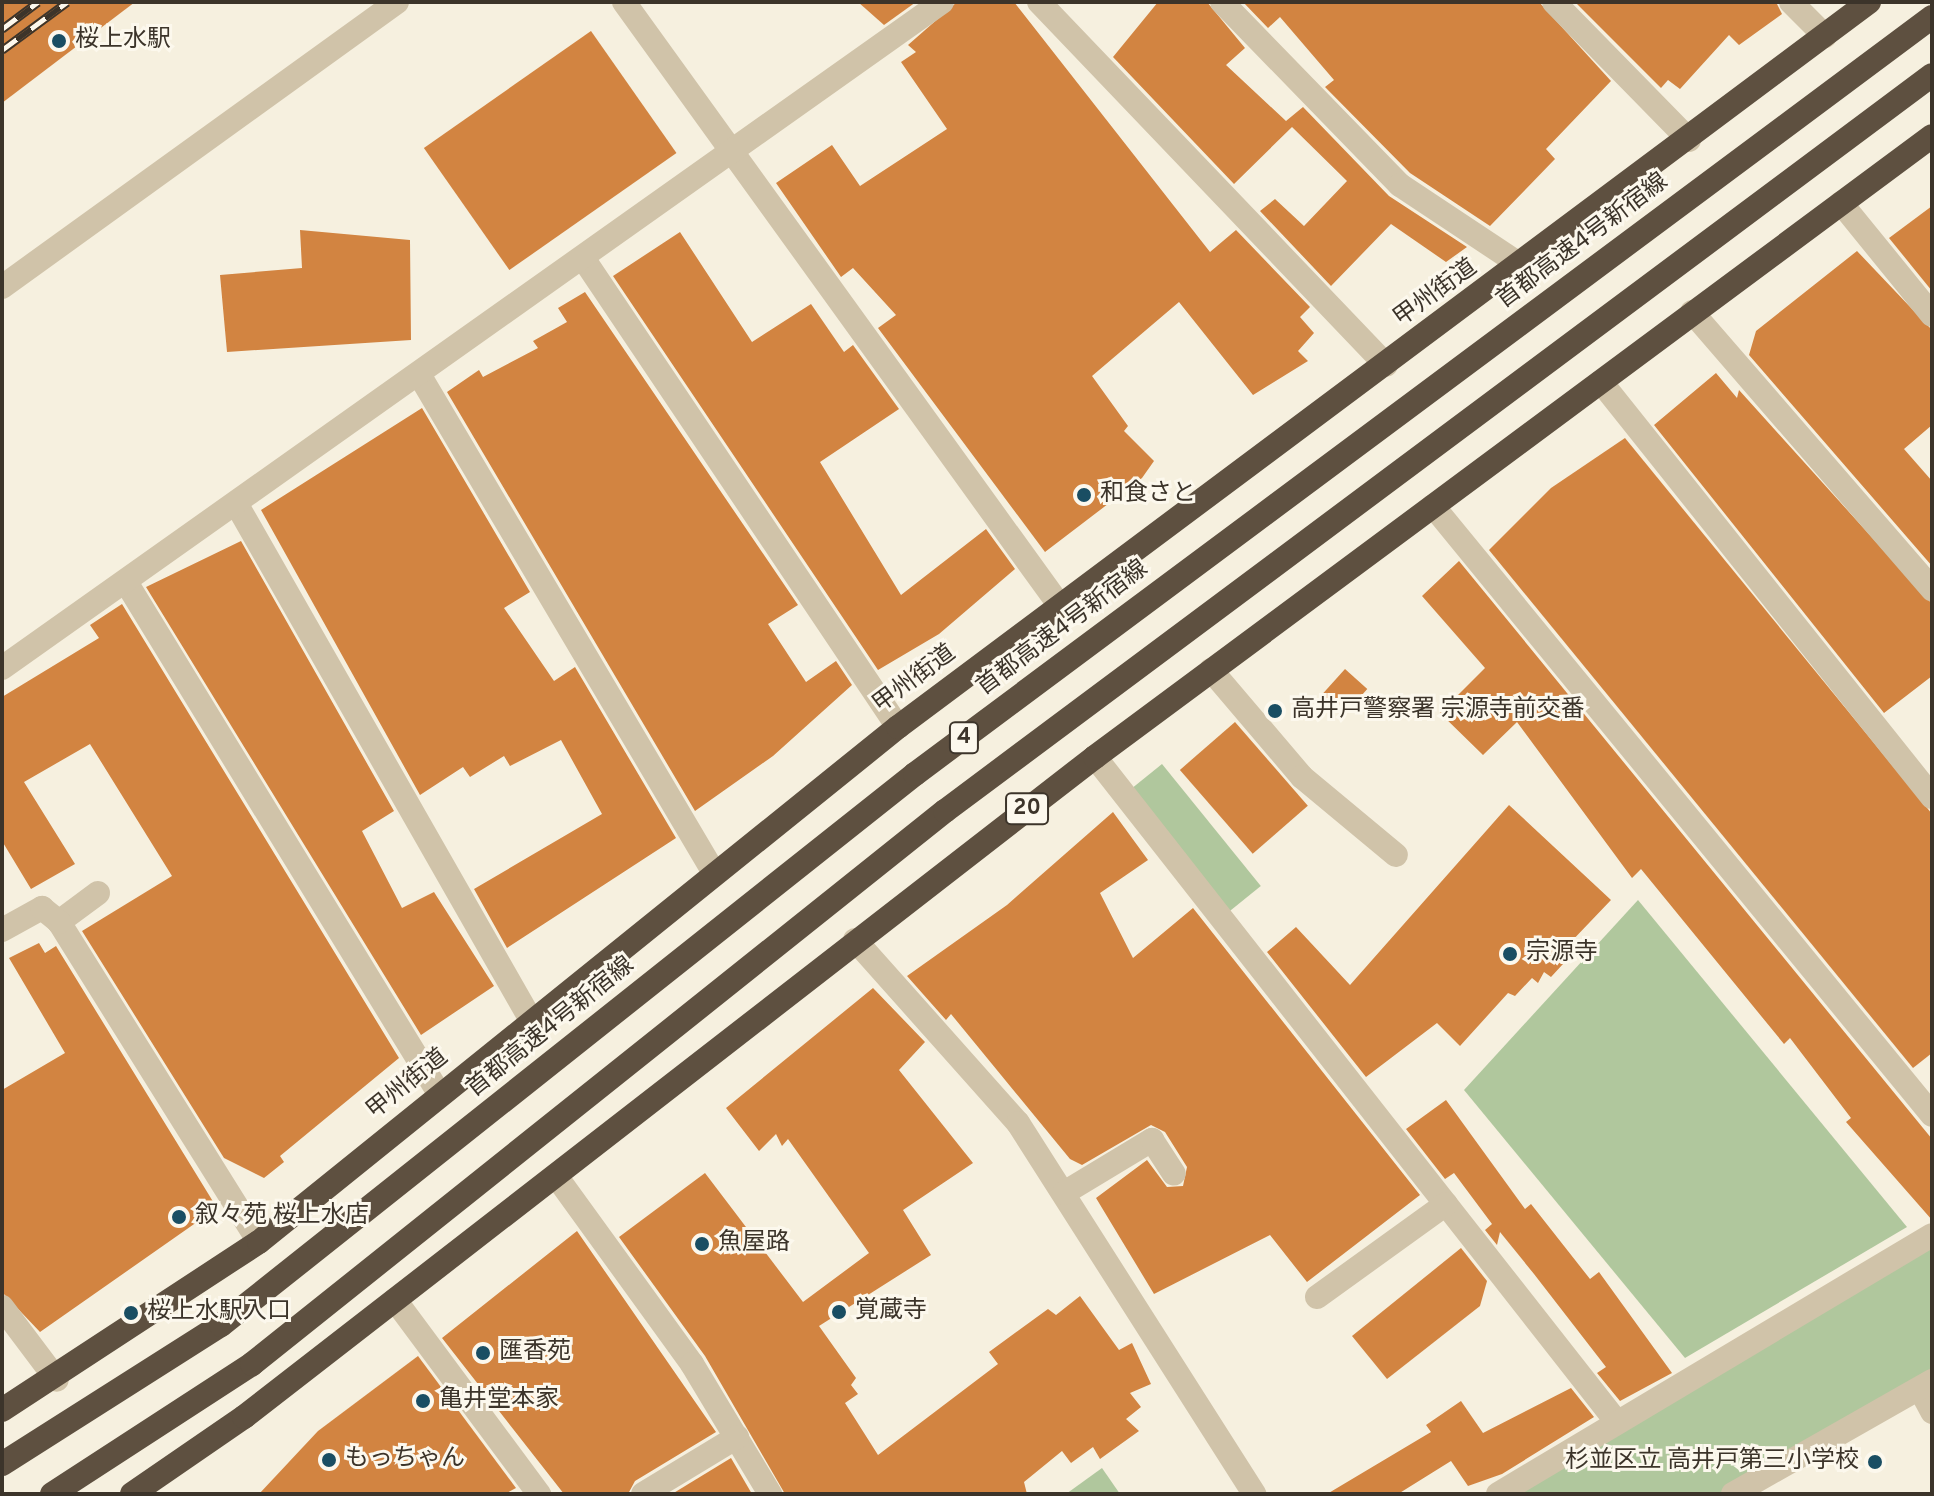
<!DOCTYPE html>
<html>
<head>
<meta charset="utf-8">
<style>
	body { margin:0 }
	#map { position:relative; width:1934px; height:1496px; overflow:hidden; background:#f6f0df; font-family:Overpass,"Noto Sans JP",sans-serif }
	div>[style] { position:absolute }
	.green>* { inset:0; background:#b0c79d; transform-origin:0 0 }
	.building>* { inset:0; background:#d28441; transform-origin:0 0 }
	.minor>* { height:24px; margin:-12px; padding:0 12px; transform-origin:12px; border-radius:12px; background:#d0c3a9 }
	.highway>* { height:24px; margin:-12px; padding:0 12px; transform-origin:12px; border-radius:12px; background:#5e5040 }
	.rail>* { height:9px; margin-top:-4.5px; transform-origin:0; background:repeating-linear-gradient(90deg,#fcf8ed 0 18px,#3c342a 0 36px); box-sizing:border-box; border-block:2px solid #3c342a }
	.dots>* { width:22px; height:22px; translate:-50% -50%; box-sizing:border-box; border:4px solid #fcf8ed; border-radius:50% }
	span { translate:-50% -50%; white-space:nowrap; text-align:center; line-height:1.15; -webkit-text-stroke:6px #fcf8ed; paint-order:stroke }
	.shield-label span { padding:2px 6px; background:#fcf8ed; border:2px solid; border-radius:6px; -webkit-text-stroke-width:0 }
	.shield-label { font-size:22px; color:#3c342a; font-weight:700 }
	.poi-label { font-size:24px; color:#3c342a }
	.left { translate:0 -50%; text-align:left }
	.right { translate:-100% -50%; text-align:right }
	.street-label { font-size:24px; color:#3c342a }
	.frame { position:absolute; inset:0; border:4px solid #3c342a; pointer-events:none }
</style>
</head>
<body>
<div id="map">
	<div class="green">
		<i style="left:1162px;top:764px;width:157px;height:41px;rotate:51deg"></i>
		<i style="clip-path:polygon(1638px 900px,1907px 1227px,1685px 1358px,1464px 1090px)"></i>
		<i style="clip-path:polygon(1932px 1235px,1932px 1381px,1733px 1494px,1498px 1494px)"></i>
		<i style="clip-path:polygon(1102px 1468px,1120px 1494px,1066px 1494px)"></i>
	</div>
	<div class="building">
		<i style="clip-path:polygon(2px 2px,135px 2px,2px 103px)"></i>
		<i style="clip-path:polygon(858px 2px,916px 2px,884px 25px)"></i>
		<i style="clip-path:polygon(957px 2px,1014px 2px,1210px 252px,1236px 230px,1310px 307px,1300px 317px,1314px 333px,1298px 351px,1308px 361px,1253px 395px,1179px 302px,1092px 376px,1128px 426px,1124px 431px,1154px 461px,1142px 478px,1045px 552px,878px 328px,896px 315px,853px 268px,841px 277px,776px 183px,832px 145px,860px 186px,947px 129px,901px 62px,916px 52px,908px 45px)"></i>
		<i style="clip-path:polygon(1158px 2px,1207px 2px,1245px 48px,1226px 65px,1286px 121px,1303px 107px,1389px 196px,1467px 247px,1446px 262px,1391px 224px,1331px 286px,1260px 211px,1275px 199px,1304px 226px,1347px 181px,1292px 127px,1234px 184px,1113px 57px)"></i>
		<i style="clip-path:polygon(1243px 2px,1539px 2px,1611px 81px,1546px 149px,1555px 159px,1490px 226px,1410px 173px,1325px 87px,1334px 80px,1280px 17px,1268px 28px)"></i>
		<i style="clip-path:polygon(1575px 2px,1776px 2px,1782px 14px,1739px 45px,1729px 35px,1680px 89px,1668px 80px,1661px 88px)"></i>
		<i style="left:591px;top:31px;width:149px;height:204px;rotate:55deg"></i>
		<i style="clip-path:polygon(1932px 206px,1932px 291px,1889px 238px)"></i>
		<i style="clip-path:polygon(300px 230px,410px 240px,411px 340px,227px 352px,220px 275px,302px 268px)"></i>
		<i style="clip-path:polygon(680px 232px,752px 342px,811px 304px,844px 352px,853px 345px,899px 409px,820px 462px,901px 595px,986px 529px,1015px 569px,939px 634px,878px 670px,613px 276px)"></i>
		<i style="clip-path:polygon(1857px 251px,1932px 330px,1932px 425px,1904px 449px,1932px 481px,1932px 566px,1749px 355px,1756px 331px)"></i>
		<i style="clip-path:polygon(585px 292px,798px 605px,768px 624px,806px 682px,836px 661px,852px 685px,773px 756px,695px 811px,447px 392px,479px 370px,483px 377px,538px 348px,533px 341px,567px 322px,558px 308px)"></i>
		<i style="clip-path:polygon(1716px 373px,1737px 398px,1739px 390px,1932px 604px,1932px 676px,1884px 713px,1654px 425px)"></i>
		<i style="clip-path:polygon(422px 408px,530px 592px,504px 608px,554px 681px,575px 667px,676px 838px,507px 948px,474px 889px,602px 814px,561px 740px,510px 766px,504px 756px,470px 777px,463px 767px,420px 795px,261px 510px)"></i>
		<i style="clip-path:polygon(1625px 438px,1932px 814px,1932px 1053px,1913px 1068px,1489px 550px,1551px 488px)"></i>
		<i style="clip-path:polygon(241px 541px,394px 811px,362px 831px,402px 908px,434px 892px,494px 986px,421px 1035px,146px 587px)"></i>
		<i style="clip-path:polygon(1459px 561px,1932px 1139px,1932px 1220px,1846px 1122px,1851px 1118px,1790px 1038px,1784px 1044px,1641px 869px,1632px 878px,1517px 722px,1483px 755px,1440px 713px,1485px 668px,1422px 596px)"></i>
		<i style="clip-path:polygon(122px 604px,399px 1058px,280px 1156px,284px 1162px,264px 1178px,224px 1158px,82px 931px,172px 876px,90px 744px,24px 782px,75px 864px,31px 889px,2px 841px,2px 697px,99px 638px,90px 625px)"></i>
		<i style="left:1345px;top:669px;width:30px;height:37px;rotate:42deg"></i>
		<i style="left:1235px;top:722px;width:111px;height:73px;rotate:49deg"></i>
		<i style="clip-path:polygon(1509px 805px,1611px 900px,1568px 945px,1575px 951px,1551px 977px,1544px 972px,1538px 983px,1532px 978px,1515px 996px,1508px 993px,1460px 1046px,1437px 1023px,1366px 1077px,1267px 952px,1296px 927px,1350px 985px)"></i>
		<i style="clip-path:polygon(1113px 812px,1148px 860px,1100px 893px,1133px 958px,1193px 908px,1420px 1195px,1307px 1282px,1270px 1235px,1154px 1294px,1096px 1198px,1147px 1160px,1167px 1187px,1183px 1186px,1187px 1167px,1165px 1132px,1151px 1125px,1082px 1165px,1070px 1159px,951px 1014px,946px 1020px,907px 976px,1007px 905px)"></i>
		<i style="clip-path:polygon(39px 943px,45px 953px,56px 946px,217px 1208px,40px 1332px,2px 1292px,2px 1090px,65px 1053px,9px 958px)"></i>
		<i style="clip-path:polygon(873px 988px,925px 1042px,899px 1070px,973px 1163px,903px 1210px,931px 1255px,819px 1326px,856px 1378px,851px 1385px,858px 1394px,845px 1403px,878px 1455px,998px 1364px,989px 1352px,1048px 1309px,1056px 1315px,1080px 1296px,1119px 1350px,1132px 1343px,1151px 1384px,1130px 1393px,1141px 1407px,1126px 1419px,1139px 1431px,1100px 1459px,1093px 1447px,1071px 1463px,1062px 1451px,1024px 1482px,1027px 1494px,785px 1494px,705px 1356px,619px 1237px,705px 1173px,803px 1302px,869px 1253px,788px 1139px,782px 1146px,776px 1134px,759px 1151px,726px 1108px)"></i>
		<i style="clip-path:polygon(1446px 1100px,1525px 1209px,1531px 1204px,1590px 1279px,1599px 1272px,1672px 1373px,1620px 1401px,1597px 1373px,1606px 1367px,1534px 1274px,1500px 1232px,1497px 1245px,1485px 1230px,1492px 1224px,1454px 1173px,1445px 1179px,1406px 1129px)"></i>
		<i style="clip-path:polygon(577px 1231px,716px 1432px,635px 1481px,628px 1494px,564px 1494px,442px 1338px)"></i>
		<i style="clip-path:polygon(1461px 1248px,1487px 1281px,1480px 1306px,1387px 1379px,1352px 1336px)"></i>
		<i style="clip-path:polygon(418px 1356px,516px 1488px,505px 1494px,259px 1494px,318px 1431px)"></i>
		<i style="clip-path:polygon(1571px 1388px,1594px 1417px,1502px 1474px,1468px 1486px,1451px 1461px,1398px 1494px,1327px 1494px,1431px 1432px,1426px 1425px,1461px 1401px,1483px 1433px)"></i>
		<i style="clip-path:polygon(731px 1458px,752px 1494px,672px 1494px)"></i>
	</div>
	<div class="minor">
		<i style="left:624px;top:2px;width:745px;rotate:54.18deg"></i>
		<i style="left:1039px;top:2px;width:502px;rotate:46.29deg"></i>
		<i style="left:1222px;top:2px;width:255px;rotate:45.8deg"></i>
		<i style="left:1400px;top:185px;width:146px;rotate:33.6deg"></i>
		<i style="left:1554px;top:2px;width:193px;rotate:45.6deg"></i>
		<i style="left:1791px;top:2px;width:48px;rotate:45deg"></i>
		<i style="left:1841px;top:203px;width:144px;rotate:50.9deg"></i>
		<i style="left:585px;top:261px;width:561px;rotate:56.11deg"></i>
		<i style="left:2px;top:287px;width:487px;rotate:-35.8deg"></i>
		<i style="left:1692px;top:312px;width:367px;rotate:49.1deg"></i>
		<i style="left:420px;top:376px;width:575px;rotate:59.38deg"></i>
		<i style="left:1601px;top:382px;width:531px;rotate:51.42deg"></i>
		<i style="left:237px;top:505px;width:593px;rotate:60.28deg"></i>
		<i style="left:1433px;top:506px;width:787px;rotate:50.67deg"></i>
		<i style="left:126px;top:582px;width:601px;rotate:58.53deg"></i>
		<i style="left:2px;top:668px;width:1152px;rotate:-35.32deg"></i>
		<i style="left:1211px;top:670px;width:140px;rotate:49.6deg"></i>
		<i style="left:1302px;top:777px;width:122px;rotate:39.7deg"></i>
		<i style="left:1095px;top:757px;width:844px;rotate:51.88deg"></i>
		<i style="left:98px;top:893px;width:49px;rotate:143.4deg"></i>
		<i style="left:59px;top:922px;width:377px;rotate:58deg"></i>
		<i style="left:2px;top:930px;width:46px;rotate:-28.8deg"></i>
		<i style="left:42px;top:908px;width:22px;rotate:39deg"></i>
		<i style="left:855px;top:940px;width:245px;rotate:48.3deg"></i>
		<i style="left:1018px;top:1123px;width:440px;rotate:57.5deg"></i>
		<i style="left:556px;top:1176px;width:232px;rotate:54.1deg"></i>
		<i style="left:692px;top:1364px;width:152px;rotate:59deg"></i>
		<i style="left:1064px;top:1193px;width:103px;rotate:-31.1deg"></i>
		<i style="left:1152px;top:1140px;width:40px;rotate:57.1deg"></i>
		<i style="left:1317px;top:1297px;width:159px;rotate:-35.8deg"></i>
		<i style="left:395px;top:1300px;width:242px;rotate:53.4deg"></i>
		<i style="left:2px;top:1307px;width:91px;rotate:53deg"></i>
		<i style="left:1920px;top:1389px;width:26px;rotate:62deg"></i>
		<i style="left:643px;top:1494px;width:110px;rotate:-31.2deg"></i>
		<i style="left:1498px;top:1494px;width:505px;rotate:-30.83deg"></i>
		<i style="left:1733px;top:1494px;width:229px;rotate:-29.6deg"></i>
	</div>
	<div class="highway">
		<i style="left:2px;top:1410px;width:307px;rotate:-33.2deg"></i>
		<i style="left:259px;top:1242px;width:821px;rotate:-38.87deg"></i>
		<i style="left:898px;top:727px;width:1212px;rotate:-36.75deg"></i>
		<i style="left:2px;top:1464px;width:259px;rotate:-32.4deg"></i>
		<i style="left:221px;top:1325px;width:886px;rotate:-38.45deg"></i>
		<i style="left:915px;top:774px;width:1268px;rotate:-36.66deg"></i>
		<i style="left:52px;top:1494px;width:239px;rotate:-33deg"></i>
		<i style="left:252px;top:1364px;width:887px;rotate:-38.59deg"></i>
		<i style="left:945px;top:811px;width:1231px;rotate:-36.71deg"></i>
		<i style="left:132px;top:1494px;width:136px;rotate:-34.5deg"></i>
		<i style="left:244px;top:1417px;width:1077px;rotate:-37.8deg"></i>
		<i style="left:1095px;top:757px;width:1042px;rotate:-36.57deg"></i>
	</div>
	<div class="rail">
		<i style="left:2px;top:29px;width:45px;rotate:-36.9deg"></i>
		<i style="left:2px;top:50px;width:81px;rotate:-36.4deg"></i>
	</div>
	<div class="dots">
		<i style="left:59px;top:41px;background:#1a4e63"></i>
		<i style="left:1084px;top:495px;background:#1a4e63"></i>
		<i style="left:1275px;top:711px;background:#1a4e63"></i>
		<i style="left:1510px;top:954px;background:#1a4e63"></i>
		<i style="left:179px;top:1217px;background:#1a4e63"></i>
		<i style="left:702px;top:1244px;background:#1a4e63"></i>
		<i style="left:839px;top:1312px;background:#1a4e63"></i>
		<i style="left:131px;top:1313px;background:#1a4e63"></i>
		<i style="left:483px;top:1353px;background:#1a4e63"></i>
		<i style="left:423px;top:1401px;background:#1a4e63"></i>
		<i style="left:329px;top:1460px;background:#1a4e63"></i>
		<i style="left:1875px;top:1462px;background:#1a4e63"></i>
	</div>
	<div class="shield-label">
		<span style="left:964px;top:738px">4</span>
		<span style="left:1027px;top:809px">20</span>
	</div>
	<div class="poi-label">
		<span class="left" style="left:75px;top:41px">桜上水駅</span>
		<span class="left" style="left:1100px;top:495px">和食さと</span>
		<span class="left" style="left:1291px;top:711px">高井戸警察署 宗源寺前交番</span>
		<span class="left" style="left:1526px;top:954px">宗源寺</span>
		<span class="left" style="left:195px;top:1217px">叙々苑 桜上水店</span>
		<span class="left" style="left:718px;top:1244px">魚屋路</span>
		<span class="left" style="left:855px;top:1312px">覚蔵寺</span>
		<span class="left" style="left:147px;top:1313px">桜上水駅入口</span>
		<span class="left" style="left:499px;top:1353px">匯香苑</span>
		<span class="left" style="left:439px;top:1401px">亀井堂本家</span>
		<span class="left" style="left:345px;top:1460px">もっちゃん</span>
		<span class="right" style="left:1859px;top:1462px">杉並区立 高井戸第三小学校</span>
	</div>
	<div class="street-label">
		<span style="left:1583px;top:242px;rotate:-37deg">首都高速4号新宿線</span>
		<span style="left:1436px;top:294px;rotate:-36deg">甲州街道</span>
		<span style="left:1063px;top:629px;rotate:-37deg">首都高速4号新宿線</span>
		<span style="left:915px;top:680px;rotate:-37deg">甲州街道</span>
		<span style="left:551px;top:1028px;rotate:-39deg">首都高速4号新宿線</span>
		<span style="left:408px;top:1085px;rotate:-39deg">甲州街道</span>
	</div>
	<div class="frame"></div>
</div>
</body>
</html>
